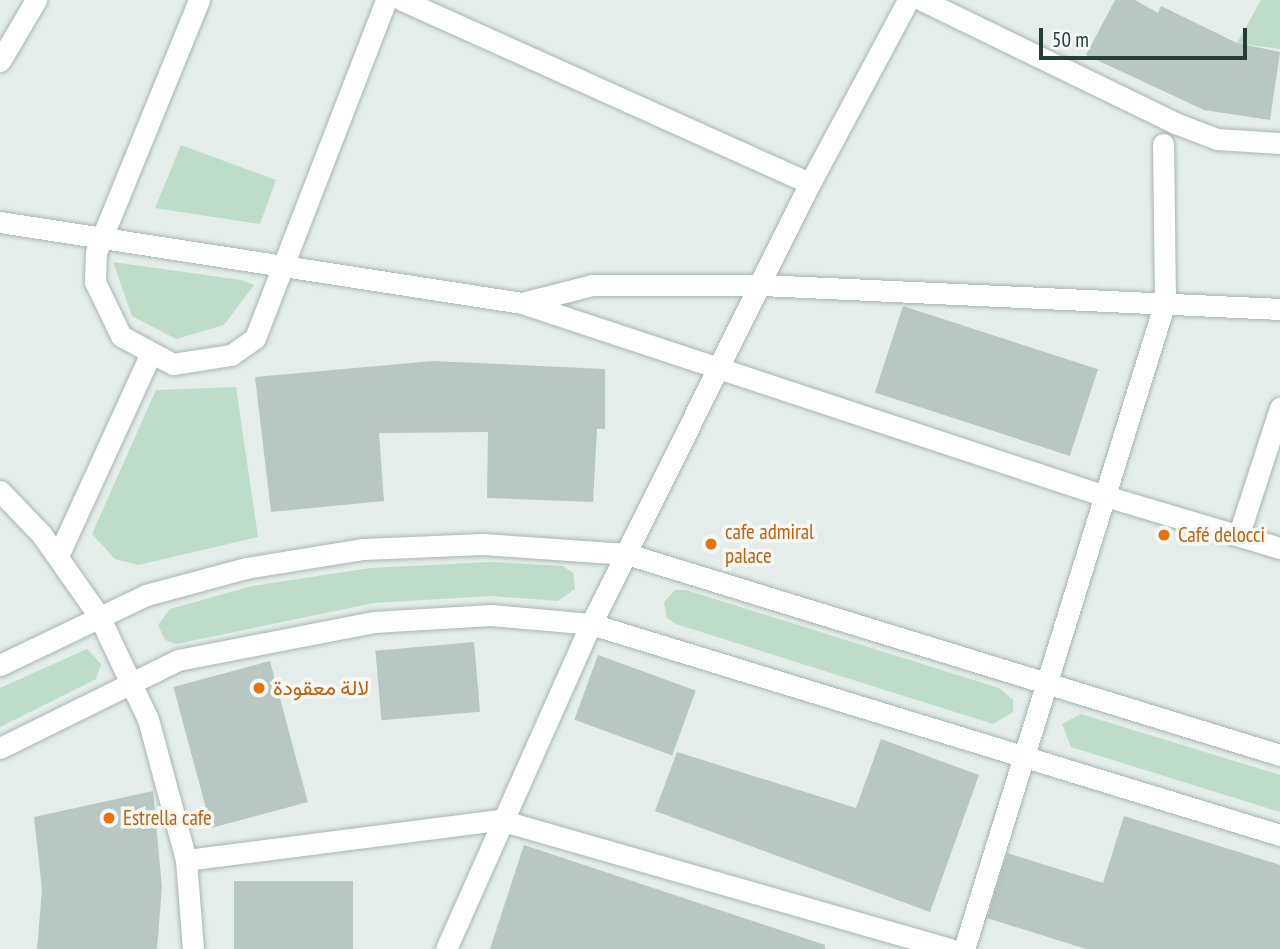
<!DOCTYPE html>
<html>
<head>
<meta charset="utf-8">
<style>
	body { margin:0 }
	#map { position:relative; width:1280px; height:949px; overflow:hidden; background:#e4edea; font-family:"PT Sans Narrow",Vazirmatn,sans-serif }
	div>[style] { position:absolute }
	.green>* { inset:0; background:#bedcca }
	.building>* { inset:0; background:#b9c7c3; transform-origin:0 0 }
	.roads { filter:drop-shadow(0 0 2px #a7b5b1) drop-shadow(0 0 2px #a7b5b1) }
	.street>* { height:21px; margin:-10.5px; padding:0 10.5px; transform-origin:10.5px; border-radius:10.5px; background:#fff }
	.dots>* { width:19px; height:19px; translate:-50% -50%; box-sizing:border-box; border:4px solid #f4f9f7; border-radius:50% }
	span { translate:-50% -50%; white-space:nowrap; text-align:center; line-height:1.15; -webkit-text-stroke:7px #f4f9f7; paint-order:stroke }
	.food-label { font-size:21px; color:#c56008 }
	.left { translate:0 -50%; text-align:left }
	.scale { position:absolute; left:1039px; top:28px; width:208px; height:32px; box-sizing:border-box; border:4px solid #243d39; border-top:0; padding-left:9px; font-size:21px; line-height:24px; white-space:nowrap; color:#243d39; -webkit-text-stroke:5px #f4f9f7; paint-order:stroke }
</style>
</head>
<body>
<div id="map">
	<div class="green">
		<i style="clip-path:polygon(1261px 0,1280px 0,1280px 49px,1237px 43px)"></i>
		<i style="clip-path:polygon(181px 145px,276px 180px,260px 224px,155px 208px)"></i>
		<i style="clip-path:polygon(113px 262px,241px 280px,254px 285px,224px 325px,176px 339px,132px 316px)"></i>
		<i style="clip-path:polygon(236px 387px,258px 537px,138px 565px,115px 559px,92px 534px,156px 390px)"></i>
		<i style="clip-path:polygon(491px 562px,563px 566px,573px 573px,575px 589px,558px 601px,490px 596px,374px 603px,176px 644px,165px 640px,158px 625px,170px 609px,252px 586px,370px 568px)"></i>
		<i style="clip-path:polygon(686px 590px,999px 688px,1013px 700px,1013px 712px,993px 724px,676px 624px,667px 618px,664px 602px,675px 590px)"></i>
		<i style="clip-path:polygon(87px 649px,101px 664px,96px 679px,0 727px,0 688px)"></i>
		<i style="clip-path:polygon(1081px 714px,1280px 775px,1280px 812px,1071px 747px,1062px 724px)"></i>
	</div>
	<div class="building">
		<i style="clip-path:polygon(1115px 0,1135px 0,1158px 13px,1161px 6px,1237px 43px,1280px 52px,1270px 120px,1204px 110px,1086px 55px)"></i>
		<i style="left:903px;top:306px;width:205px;height:91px;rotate:18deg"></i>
		<i style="clip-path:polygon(433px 361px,605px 369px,605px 429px,597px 429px,593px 502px,487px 498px,488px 432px,379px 433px,384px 501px,271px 512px,255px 377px)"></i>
		<i style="left:474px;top:642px;width:70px;height:99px;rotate:85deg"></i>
		<i style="left:598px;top:655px;width:104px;height:69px;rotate:20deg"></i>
		<i style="left:270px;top:661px;width:146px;height:100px;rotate:75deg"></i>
		<i style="clip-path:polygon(881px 739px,979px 775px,930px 912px,655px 811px,677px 752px,856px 808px)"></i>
		<i style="clip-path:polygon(153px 791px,162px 887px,157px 949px,37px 949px,42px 890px,34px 817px)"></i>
		<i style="clip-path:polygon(1124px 816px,1280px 865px,1280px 949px,1086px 949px,987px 918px,1007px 853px,1103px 883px)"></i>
		<i style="clip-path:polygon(524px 845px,825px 945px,825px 949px,490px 949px)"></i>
		<i style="left:234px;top:881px;width:119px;height:68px"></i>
	</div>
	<div class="roads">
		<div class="street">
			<i style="left:199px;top:0;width:272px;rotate:112.2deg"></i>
			<i style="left:96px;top:252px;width:30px;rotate:92deg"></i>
			<i style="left:95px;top:282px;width:60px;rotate:64.3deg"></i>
			<i style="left:121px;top:336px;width:59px;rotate:28.3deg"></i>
			<i style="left:173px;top:364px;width:59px;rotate:-8.8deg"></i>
			<i style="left:231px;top:355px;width:29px;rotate:-35deg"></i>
			<i style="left:255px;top:338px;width:362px;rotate:-68.8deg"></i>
			<i style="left:402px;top:0;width:447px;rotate:24.2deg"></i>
			<i style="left:922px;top:0;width:281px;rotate:25.9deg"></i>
			<i style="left:1175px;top:123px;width:45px;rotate:20.9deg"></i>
			<i style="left:1217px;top:139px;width:63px;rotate:3.6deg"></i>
			<i style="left:0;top:61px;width:71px;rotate:-59.5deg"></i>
			<i style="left:0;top:222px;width:528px;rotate:8.82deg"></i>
			<i style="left:522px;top:303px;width:611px;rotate:18.32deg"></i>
			<i style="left:1102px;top:495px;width:186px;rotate:16.6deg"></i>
			<i style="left:522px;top:303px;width:72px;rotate:-14.4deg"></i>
			<i style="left:592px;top:285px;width:170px"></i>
			<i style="left:762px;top:285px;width:519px;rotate:2.65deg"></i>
			<i style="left:0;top:491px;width:61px;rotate:46.3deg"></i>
			<i style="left:42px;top:535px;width:99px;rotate:54.9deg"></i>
			<i style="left:99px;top:616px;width:114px;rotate:64.6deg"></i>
			<i style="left:148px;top:719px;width:146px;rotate:74.9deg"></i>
			<i style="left:186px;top:860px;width:89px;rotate:85.5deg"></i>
			<i style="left:1239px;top:534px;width:133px;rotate:-72deg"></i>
			<i style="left:58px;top:556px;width:221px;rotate:-65.4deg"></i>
			<i style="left:0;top:665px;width:162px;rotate:-25.6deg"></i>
			<i style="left:146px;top:595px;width:104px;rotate:-15.1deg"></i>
			<i style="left:246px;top:568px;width:119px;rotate:-9.2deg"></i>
			<i style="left:363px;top:549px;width:120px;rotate:-2.4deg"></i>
			<i style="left:483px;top:544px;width:144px;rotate:4deg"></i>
			<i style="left:627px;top:554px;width:683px;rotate:17.11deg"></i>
			<i style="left:0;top:748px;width:199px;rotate:-26.3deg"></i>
			<i style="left:178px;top:660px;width:200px;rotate:-11deg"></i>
			<i style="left:374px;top:622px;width:117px;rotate:-3.4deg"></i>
			<i style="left:491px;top:615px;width:100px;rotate:5.1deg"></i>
			<i style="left:591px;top:624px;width:721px;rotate:17.03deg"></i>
			<i style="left:186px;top:860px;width:317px;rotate:-7.3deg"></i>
			<i style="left:500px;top:820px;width:468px;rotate:16deg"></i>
			<i style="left:446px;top:949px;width:356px;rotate:-66deg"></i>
			<i style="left:591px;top:624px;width:492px;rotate:-63.6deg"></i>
			<i style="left:810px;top:183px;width:208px;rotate:-61.8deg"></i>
			<i style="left:964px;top:949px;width:678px;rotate:-72.74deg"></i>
			<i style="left:1165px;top:302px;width:158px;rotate:-90.7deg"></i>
		</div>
	</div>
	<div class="dots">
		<i style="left:1164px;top:535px;background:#e8710a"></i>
		<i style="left:711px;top:544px;background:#e8710a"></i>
		<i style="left:259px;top:688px;background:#e8710a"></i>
		<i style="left:109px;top:818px;background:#e8710a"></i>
	</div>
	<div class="food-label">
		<span class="left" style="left:725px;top:544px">cafe admiral<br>palace</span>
		<span class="left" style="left:1178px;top:535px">Café delocci</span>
		<span class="left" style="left:273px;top:688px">لالة معقودة</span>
		<span class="left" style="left:123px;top:818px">Estrella cafe</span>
	</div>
	<div class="scale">50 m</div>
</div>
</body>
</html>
